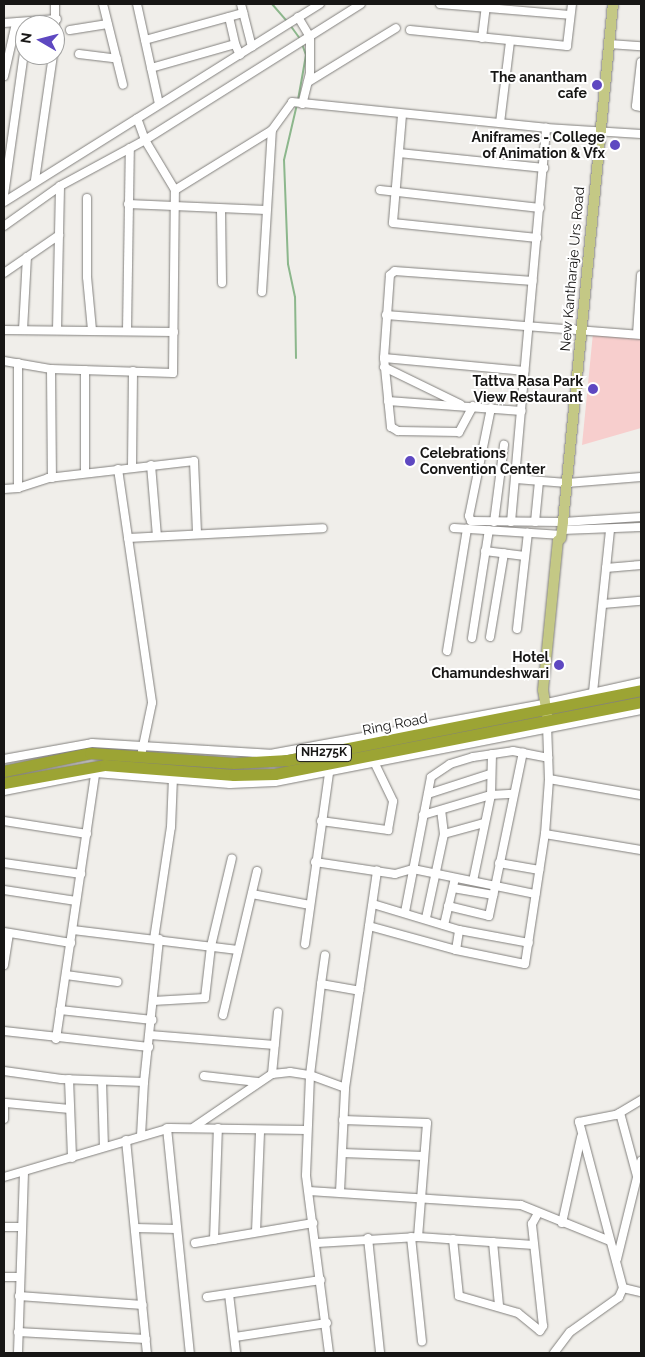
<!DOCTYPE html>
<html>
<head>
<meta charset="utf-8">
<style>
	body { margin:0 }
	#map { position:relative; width:645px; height:1357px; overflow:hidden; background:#f0eeea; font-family:Raleway,sans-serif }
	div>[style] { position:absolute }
	.green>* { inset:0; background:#f7cecd }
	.stream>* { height:2px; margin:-1px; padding:0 1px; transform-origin:1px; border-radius:1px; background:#8cb78c }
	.roads { filter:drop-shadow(0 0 1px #82807d) drop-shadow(0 0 1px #82807d) }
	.minor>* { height:8px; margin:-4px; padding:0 4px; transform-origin:4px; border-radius:4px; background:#fff }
	.major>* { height:10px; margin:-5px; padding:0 5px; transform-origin:5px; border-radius:5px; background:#c4c885 }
	.highway>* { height:11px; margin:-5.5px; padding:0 5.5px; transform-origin:5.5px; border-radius:5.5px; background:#9ca434 }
	.dots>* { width:14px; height:14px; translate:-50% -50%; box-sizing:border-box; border:2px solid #fff; border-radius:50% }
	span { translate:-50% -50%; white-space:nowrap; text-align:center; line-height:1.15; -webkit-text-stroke:4px #fff; paint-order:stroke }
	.shield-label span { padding:1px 4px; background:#fff; border:1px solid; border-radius:4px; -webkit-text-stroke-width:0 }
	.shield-label { font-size:12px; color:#171615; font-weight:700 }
	.poi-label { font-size:14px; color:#171615; font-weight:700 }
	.right { translate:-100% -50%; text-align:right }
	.left { translate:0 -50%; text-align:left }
	.street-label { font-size:14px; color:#171615 }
	.frame { position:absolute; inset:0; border:5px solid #171615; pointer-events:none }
	.north { position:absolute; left:15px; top:15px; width:50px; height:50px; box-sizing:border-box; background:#fff; border:1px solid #a2a2a1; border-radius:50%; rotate:278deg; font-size:14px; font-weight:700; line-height:20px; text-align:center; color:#171615 }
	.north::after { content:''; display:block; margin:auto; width:18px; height:22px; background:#5e48c1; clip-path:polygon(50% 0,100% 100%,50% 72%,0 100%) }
</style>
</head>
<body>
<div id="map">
	<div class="green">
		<i style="clip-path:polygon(593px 333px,641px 337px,641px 428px,582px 445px)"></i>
	</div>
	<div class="stream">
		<i style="left:272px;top:4px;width:23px;rotate:49deg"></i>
		<i style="left:290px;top:25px;width:17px;rotate:54deg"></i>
		<i style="left:298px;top:100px;width:46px;rotate:-79.9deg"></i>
		<i style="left:306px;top:55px;width:12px;rotate:-110deg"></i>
		<i style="left:296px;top:358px;width:61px;rotate:-90.9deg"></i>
		<i style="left:295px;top:297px;width:34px;rotate:-102deg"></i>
		<i style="left:288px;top:264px;width:104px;rotate:-92.2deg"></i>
		<i style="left:284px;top:160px;width:57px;rotate:-76.9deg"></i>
	</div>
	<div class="roads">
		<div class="minor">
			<i style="left:55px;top:4px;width:31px;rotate:90deg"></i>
			<i style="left:103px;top:4px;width:83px;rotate:76.1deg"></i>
			<i style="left:137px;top:4px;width:102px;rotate:77.6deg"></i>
			<i style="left:241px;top:4px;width:44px;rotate:75.7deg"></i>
			<i style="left:440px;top:4px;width:130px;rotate:4.8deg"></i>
			<i style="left:229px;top:17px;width:28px;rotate:77deg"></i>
			<i style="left:298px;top:17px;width:23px;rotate:59deg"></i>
			<i style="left:310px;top:37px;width:36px;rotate:90deg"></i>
			<i style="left:310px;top:73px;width:32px;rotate:104deg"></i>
			<i style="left:4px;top:23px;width:53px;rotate:-4.3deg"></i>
			<i style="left:70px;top:30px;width:38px;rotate:-9deg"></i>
			<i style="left:410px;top:30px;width:158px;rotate:5.8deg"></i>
			<i style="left:567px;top:46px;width:42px;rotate:-83.2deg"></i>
			<i style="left:482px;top:38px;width:33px;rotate:-83deg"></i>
			<i style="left:145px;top:40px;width:102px;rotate:-15.4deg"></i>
			<i style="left:609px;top:44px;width:32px;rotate:4deg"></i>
			<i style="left:79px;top:54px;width:38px;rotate:7deg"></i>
			<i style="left:641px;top:62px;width:44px;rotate:96.5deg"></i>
			<i style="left:636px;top:106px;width:5px;rotate:11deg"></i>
			<i style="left:151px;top:68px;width:87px;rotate:-15.9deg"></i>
			<i style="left:235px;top:44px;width:12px;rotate:66deg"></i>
			<i style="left:4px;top:76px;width:54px;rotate:-77.2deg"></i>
			<i style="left:308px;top:82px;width:103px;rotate:-31.5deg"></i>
			<i style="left:402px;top:115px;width:108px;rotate:94.8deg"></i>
			<i style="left:393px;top:223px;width:145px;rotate:5.9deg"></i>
			<i style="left:500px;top:123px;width:83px;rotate:-83deg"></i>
			<i style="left:399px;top:153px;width:146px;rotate:5.9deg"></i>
			<i style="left:35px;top:180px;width:126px;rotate:-81.8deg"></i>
			<i style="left:175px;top:190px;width:114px;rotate:-31.7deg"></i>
			<i style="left:272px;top:130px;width:34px;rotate:-54deg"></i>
			<i style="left:292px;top:102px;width:255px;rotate:5.8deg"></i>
			<i style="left:546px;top:128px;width:95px;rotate:3.6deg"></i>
			<i style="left:380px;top:190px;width:161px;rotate:6.4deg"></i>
			<i style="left:4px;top:195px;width:150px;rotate:-82deg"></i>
			<i style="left:87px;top:198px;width:79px;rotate:90deg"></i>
			<i style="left:87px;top:277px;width:53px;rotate:84.6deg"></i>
			<i style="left:4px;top:202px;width:373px;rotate:-32.1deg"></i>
			<i style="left:128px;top:204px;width:138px;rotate:2.5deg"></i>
			<i style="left:221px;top:210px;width:73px;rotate:89.2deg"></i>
			<i style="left:4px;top:226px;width:69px;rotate:-35.5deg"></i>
			<i style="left:60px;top:186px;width:97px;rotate:-28.4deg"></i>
			<i style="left:145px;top:140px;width:255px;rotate:-32.2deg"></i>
			<i style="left:4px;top:273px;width:67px;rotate:-34.6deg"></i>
			<i style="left:262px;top:292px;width:162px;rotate:-86.5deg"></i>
			<i style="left:386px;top:315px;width:256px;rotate:4.5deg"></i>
			<i style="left:4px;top:330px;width:170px;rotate:0.7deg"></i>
			<i style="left:23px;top:330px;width:73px;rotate:-86.9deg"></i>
			<i style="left:57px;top:330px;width:144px;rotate:-88.8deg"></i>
			<i style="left:127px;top:330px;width:182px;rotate:-89.1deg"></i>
			<i style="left:637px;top:334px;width:59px;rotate:-86.1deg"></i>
			<i style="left:384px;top:358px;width:141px;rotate:5.3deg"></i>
			<i style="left:4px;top:361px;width:48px;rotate:9.7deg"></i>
			<i style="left:51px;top:369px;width:122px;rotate:1.9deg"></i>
			<i style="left:173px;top:373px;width:183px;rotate:-89.4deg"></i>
			<i style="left:175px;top:190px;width:58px;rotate:-121deg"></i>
			<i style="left:145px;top:140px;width:23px;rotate:-110deg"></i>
			<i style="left:18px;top:363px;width:125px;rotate:90deg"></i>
			<i style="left:384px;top:367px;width:85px;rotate:26deg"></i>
			<i style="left:51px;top:369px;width:109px;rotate:89.5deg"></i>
			<i style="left:85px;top:370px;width:103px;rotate:90deg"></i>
			<i style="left:388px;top:401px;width:134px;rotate:4.3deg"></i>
			<i style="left:473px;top:406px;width:30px;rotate:118deg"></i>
			<i style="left:459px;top:432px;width:61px;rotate:-179.1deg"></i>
			<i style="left:398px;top:431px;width:8px;rotate:-150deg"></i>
			<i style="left:391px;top:427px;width:69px;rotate:-95.8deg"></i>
			<i style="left:384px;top:358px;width:83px;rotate:-85.9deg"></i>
			<i style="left:390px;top:275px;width:6px;rotate:-39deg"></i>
			<i style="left:395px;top:271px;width:138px;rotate:4.1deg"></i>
			<i style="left:491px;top:408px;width:110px;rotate:101.5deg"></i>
			<i style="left:469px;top:516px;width:5px;rotate:68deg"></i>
			<i style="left:471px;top:521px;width:92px;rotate:0.6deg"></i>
			<i style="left:563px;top:522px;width:78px;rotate:-3.7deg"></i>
			<i style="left:151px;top:465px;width:71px;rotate:85.2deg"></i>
			<i style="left:132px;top:467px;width:96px;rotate:-89.4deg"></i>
			<i style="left:118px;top:469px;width:236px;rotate:81.7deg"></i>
			<i style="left:152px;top:703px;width:49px;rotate:101.8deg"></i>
			<i style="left:516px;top:479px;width:51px;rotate:4.5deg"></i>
			<i style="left:567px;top:483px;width:74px;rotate:-4.6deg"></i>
			<i style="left:4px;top:489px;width:14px;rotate:-4deg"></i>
			<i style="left:18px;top:488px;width:32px;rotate:-18deg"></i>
			<i style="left:48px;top:478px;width:147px;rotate:-6.6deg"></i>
			<i style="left:194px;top:461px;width:72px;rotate:87.6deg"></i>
			<i style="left:494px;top:522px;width:78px;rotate:-82.6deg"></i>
			<i style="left:511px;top:522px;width:396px;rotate:-84.9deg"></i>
			<i style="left:535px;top:522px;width:41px;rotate:-84.4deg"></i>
			<i style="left:454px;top:528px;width:108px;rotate:3.7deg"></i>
			<i style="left:562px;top:530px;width:79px;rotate:-2.2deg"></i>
			<i style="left:128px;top:538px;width:195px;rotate:-2.9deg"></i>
			<i style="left:485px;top:551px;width:40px;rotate:7.1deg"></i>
			<i style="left:606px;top:568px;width:35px;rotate:-5deg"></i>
			<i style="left:603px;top:604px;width:38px;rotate:-5deg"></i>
			<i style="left:517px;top:629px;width:97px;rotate:-83.5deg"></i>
			<i style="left:490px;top:637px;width:85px;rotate:-80.5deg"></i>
			<i style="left:472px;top:638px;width:109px;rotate:-81.1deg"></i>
			<i style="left:447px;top:651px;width:124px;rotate:-80.7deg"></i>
			<i style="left:593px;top:692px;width:164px;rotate:-84deg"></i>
			<i style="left:547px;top:725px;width:54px;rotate:87.9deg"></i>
			<i style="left:549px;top:779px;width:93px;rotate:9.9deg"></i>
			<i style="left:4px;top:759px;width:89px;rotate:-10.3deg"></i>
			<i style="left:92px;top:743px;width:178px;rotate:3.5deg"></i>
			<i style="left:270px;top:754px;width:282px;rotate:-10.4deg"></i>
			<i style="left:547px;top:703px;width:96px;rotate:-12.6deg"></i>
			<i style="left:4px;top:791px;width:94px;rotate:-11.1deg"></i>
			<i style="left:96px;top:773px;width:134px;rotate:4.7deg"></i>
			<i style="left:230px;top:784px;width:45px;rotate:-2.5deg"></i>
			<i style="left:275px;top:782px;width:373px;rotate:-11.1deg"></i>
			<i style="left:428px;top:794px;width:65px;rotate:-17.9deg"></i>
			<i style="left:423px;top:815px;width:71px;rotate:-16.4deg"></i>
			<i style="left:491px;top:795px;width:22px;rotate:-3deg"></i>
			<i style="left:4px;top:821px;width:84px;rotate:8.9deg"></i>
			<i style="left:321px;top:821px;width:68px;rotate:7.7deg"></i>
			<i style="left:388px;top:830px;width:29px;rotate:-80deg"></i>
			<i style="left:393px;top:801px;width:41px;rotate:-115.9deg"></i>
			<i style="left:444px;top:834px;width:41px;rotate:-15.4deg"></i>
			<i style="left:545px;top:834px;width:97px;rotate:9.5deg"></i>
			<i style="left:315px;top:862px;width:81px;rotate:8.5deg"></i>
			<i style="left:395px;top:874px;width:19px;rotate:-16deg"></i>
			<i style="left:413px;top:869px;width:125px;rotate:11.6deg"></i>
			<i style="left:4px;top:863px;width:78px;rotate:8.1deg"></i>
			<i style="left:499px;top:863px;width:41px;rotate:9.9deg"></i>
			<i style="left:473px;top:881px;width:88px;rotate:-78.2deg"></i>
			<i style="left:491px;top:795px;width:41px;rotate:-88.6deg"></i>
			<i style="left:453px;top:888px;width:41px;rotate:9.9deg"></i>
			<i style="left:4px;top:890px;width:73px;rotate:8.7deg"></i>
			<i style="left:252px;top:894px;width:59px;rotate:10.7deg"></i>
			<i style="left:373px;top:904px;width:90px;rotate:16.8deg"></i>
			<i style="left:459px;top:930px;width:71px;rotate:10.5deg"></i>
			<i style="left:448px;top:906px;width:42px;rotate:13.7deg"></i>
			<i style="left:489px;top:916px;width:167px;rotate:-78.3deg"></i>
			<i style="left:405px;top:912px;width:137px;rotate:-79.1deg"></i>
			<i style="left:431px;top:777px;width:23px;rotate:-34deg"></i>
			<i style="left:450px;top:764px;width:24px;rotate:-17deg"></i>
			<i style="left:473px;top:757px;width:40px;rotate:-8.5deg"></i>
			<i style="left:513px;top:751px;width:36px;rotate:11deg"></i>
			<i style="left:426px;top:918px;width:86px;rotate:-77.9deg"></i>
			<i style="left:444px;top:834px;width:23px;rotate:-97deg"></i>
			<i style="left:444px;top:925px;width:48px;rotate:-76.8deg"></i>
			<i style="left:369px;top:926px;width:90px;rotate:15.4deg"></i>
			<i style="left:456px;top:950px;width:70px;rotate:11.5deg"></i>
			<i style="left:525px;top:964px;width:132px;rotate:-81.3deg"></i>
			<i style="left:545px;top:834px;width:55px;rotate:-85.8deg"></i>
			<i style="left:73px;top:930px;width:166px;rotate:6.9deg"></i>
			<i style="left:4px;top:932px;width:68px;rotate:9.3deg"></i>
			<i style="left:154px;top:939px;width:113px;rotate:-81.4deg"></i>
			<i style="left:171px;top:827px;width:49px;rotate:-87.7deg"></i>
			<i style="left:305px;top:944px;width:173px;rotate:-82deg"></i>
			<i style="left:456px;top:950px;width:20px;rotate:-81deg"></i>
			<i style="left:4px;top:965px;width:32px;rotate:-81deg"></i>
			<i style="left:66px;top:975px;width:52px;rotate:7.7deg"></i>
			<i style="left:321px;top:984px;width:29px;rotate:-82deg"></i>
			<i style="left:153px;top:1001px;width:52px;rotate:-3.3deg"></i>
			<i style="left:205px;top:998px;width:52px;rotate:-83.4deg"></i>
			<i style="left:211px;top:946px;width:90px;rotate:-76.6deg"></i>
			<i style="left:60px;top:1010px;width:93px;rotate:6.2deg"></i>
			<i style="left:223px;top:1015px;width:148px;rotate:-76.7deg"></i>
			<i style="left:4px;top:1031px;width:146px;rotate:6.3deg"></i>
			<i style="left:150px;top:1035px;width:125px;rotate:4.6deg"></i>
			<i style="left:56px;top:1039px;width:273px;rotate:-81.6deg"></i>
			<i style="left:4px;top:1071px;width:58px;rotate:8deg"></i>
			<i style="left:61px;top:1079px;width:83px;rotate:2.1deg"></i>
			<i style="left:144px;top:1082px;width:54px;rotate:93.2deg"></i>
			<i style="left:272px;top:1074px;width:62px;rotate:-84.5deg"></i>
			<i style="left:204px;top:1076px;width:54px;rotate:6.3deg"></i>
			<i style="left:69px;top:1079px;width:79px;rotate:87.8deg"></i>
			<i style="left:102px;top:1081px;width:66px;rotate:88.3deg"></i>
			<i style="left:144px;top:1082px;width:144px;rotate:-84deg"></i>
			<i style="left:4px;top:1103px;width:16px;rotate:90deg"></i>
			<i style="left:6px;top:1103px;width:64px;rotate:5.4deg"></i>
			<i style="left:620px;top:1113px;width:65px;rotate:74.9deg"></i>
			<i style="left:343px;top:1120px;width:84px;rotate:2deg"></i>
			<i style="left:427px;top:1123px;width:114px;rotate:94.5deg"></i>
			<i style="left:194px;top:1127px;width:94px;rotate:-34.2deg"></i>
			<i style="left:272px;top:1074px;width:18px;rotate:-6deg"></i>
			<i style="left:290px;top:1072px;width:20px;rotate:9deg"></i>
			<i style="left:310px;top:1075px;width:37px;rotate:20deg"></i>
			<i style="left:167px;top:1128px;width:226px;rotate:84.2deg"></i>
			<i style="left:126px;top:1140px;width:214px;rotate:84.4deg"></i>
			<i style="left:342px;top:1153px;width:82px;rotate:2.1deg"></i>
			<i style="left:4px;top:1177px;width:173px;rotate:-16.4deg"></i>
			<i style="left:170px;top:1128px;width:137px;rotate:0.8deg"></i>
			<i style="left:309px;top:1191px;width:212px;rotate:3.8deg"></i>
			<i style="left:521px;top:1205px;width:96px;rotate:22deg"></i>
			<i style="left:340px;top:1192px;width:104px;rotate:-87.2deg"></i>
			<i style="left:345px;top:1088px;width:220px;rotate:-81.6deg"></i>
			<i style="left:562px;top:1223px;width:88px;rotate:-77.5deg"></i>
			<i style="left:4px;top:1227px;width:18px"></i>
			<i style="left:135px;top:1228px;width:42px;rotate:1.4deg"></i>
			<i style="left:256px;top:1232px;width:101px;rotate:-87.7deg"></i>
			<i style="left:411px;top:1237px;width:105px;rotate:84deg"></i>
			<i style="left:368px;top:1238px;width:116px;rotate:84deg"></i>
			<i style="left:453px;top:1239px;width:57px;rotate:84deg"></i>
			<i style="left:459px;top:1296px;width:61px;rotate:16.1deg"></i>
			<i style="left:518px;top:1313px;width:28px;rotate:39deg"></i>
			<i style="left:540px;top:1331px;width:6px;rotate:-59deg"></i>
			<i style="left:543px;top:1326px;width:103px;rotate:-96.2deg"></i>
			<i style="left:532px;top:1224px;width:13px;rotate:-61deg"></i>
			<i style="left:214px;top:1240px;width:112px;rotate:-88deg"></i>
			<i style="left:493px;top:1242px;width:64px;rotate:84.6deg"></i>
			<i style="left:195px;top:1243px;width:120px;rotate:-9.6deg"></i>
			<i style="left:317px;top:1243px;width:101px;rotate:-3.4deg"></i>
			<i style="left:418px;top:1237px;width:116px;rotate:3.9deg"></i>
			<i style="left:617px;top:1259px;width:101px;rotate:-76.2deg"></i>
			<i style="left:4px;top:1277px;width:16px"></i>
			<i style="left:623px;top:1288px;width:18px;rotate:13deg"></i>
			<i style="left:229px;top:1294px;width:59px;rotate:83.2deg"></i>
			<i style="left:19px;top:1296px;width:124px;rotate:4.2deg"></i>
			<i style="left:207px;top:1297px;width:115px;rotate:-8.5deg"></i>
			<i style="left:18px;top:1332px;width:128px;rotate:3.1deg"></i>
			<i style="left:235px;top:1337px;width:93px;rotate:-8.7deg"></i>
			<i style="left:18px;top:1353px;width:180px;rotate:-88.1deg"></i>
			<i style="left:329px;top:1353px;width:179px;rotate:-97.4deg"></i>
			<i style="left:306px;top:1175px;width:100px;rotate:-87.7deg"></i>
			<i style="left:310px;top:1075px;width:92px;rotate:-83.1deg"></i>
			<i style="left:321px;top:984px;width:39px;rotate:10deg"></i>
			<i style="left:554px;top:1353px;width:26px;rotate:-53deg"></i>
			<i style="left:570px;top:1332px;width:60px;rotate:-35.5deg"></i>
			<i style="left:619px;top:1297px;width:10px;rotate:-66deg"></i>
			<i style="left:623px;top:1288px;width:172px;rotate:-104.8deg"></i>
			<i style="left:579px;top:1122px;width:38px;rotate:-11deg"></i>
			<i style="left:616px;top:1115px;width:29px;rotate:-31deg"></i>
		</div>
		<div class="major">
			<i style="left:547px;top:715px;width:25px;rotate:-99deg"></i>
			<i style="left:543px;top:690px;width:150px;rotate:-84.3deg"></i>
			<i style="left:558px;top:541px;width:4px;rotate:-45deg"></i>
			<i style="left:561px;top:538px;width:16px;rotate:-83deg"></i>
			<i style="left:563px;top:522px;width:520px;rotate:-84.49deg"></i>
		</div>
		<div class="highway">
			<i style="left:4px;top:771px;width:88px;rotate:-11.8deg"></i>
			<i style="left:90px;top:753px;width:144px;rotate:4deg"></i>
			<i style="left:234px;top:763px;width:54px;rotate:-3.2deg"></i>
			<i style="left:288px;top:760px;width:360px;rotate:-11.2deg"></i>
			<i style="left:4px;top:783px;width:103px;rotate:-10.1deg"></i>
			<i style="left:105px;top:765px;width:129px;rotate:4.4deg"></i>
			<i style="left:234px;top:775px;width:41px;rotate:-1.4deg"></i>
			<i style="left:275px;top:774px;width:373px;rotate:-11.1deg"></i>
		</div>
	</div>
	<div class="dots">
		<i style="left:597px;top:85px;background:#5e48c1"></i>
		<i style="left:615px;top:145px;background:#5e48c1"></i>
		<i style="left:593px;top:389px;background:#5e48c1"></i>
		<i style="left:410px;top:461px;background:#5e48c1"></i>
		<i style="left:559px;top:665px;background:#5e48c1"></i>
	</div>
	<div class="shield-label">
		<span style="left:324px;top:753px">NH275K</span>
	</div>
	<div class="poi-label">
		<span class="right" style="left:587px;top:85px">The anantham<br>cafe</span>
		<span class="right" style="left:605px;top:145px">Aniframes - College<br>of Animation &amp; Vfx</span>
		<span class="right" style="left:583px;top:389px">Tattva Rasa Park<br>View Restaurant</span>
		<span class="left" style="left:420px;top:461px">Celebrations<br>Convention Center</span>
		<span class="right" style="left:549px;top:665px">Hotel<br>Chamundeshwari</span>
	</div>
	<div class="street-label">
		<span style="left:572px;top:269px;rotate:-85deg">New Kantharaje Urs Road</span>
		<span style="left:395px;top:724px;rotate:-11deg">Ring Road</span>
	</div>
	<div class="frame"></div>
	<div class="north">N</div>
</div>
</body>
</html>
